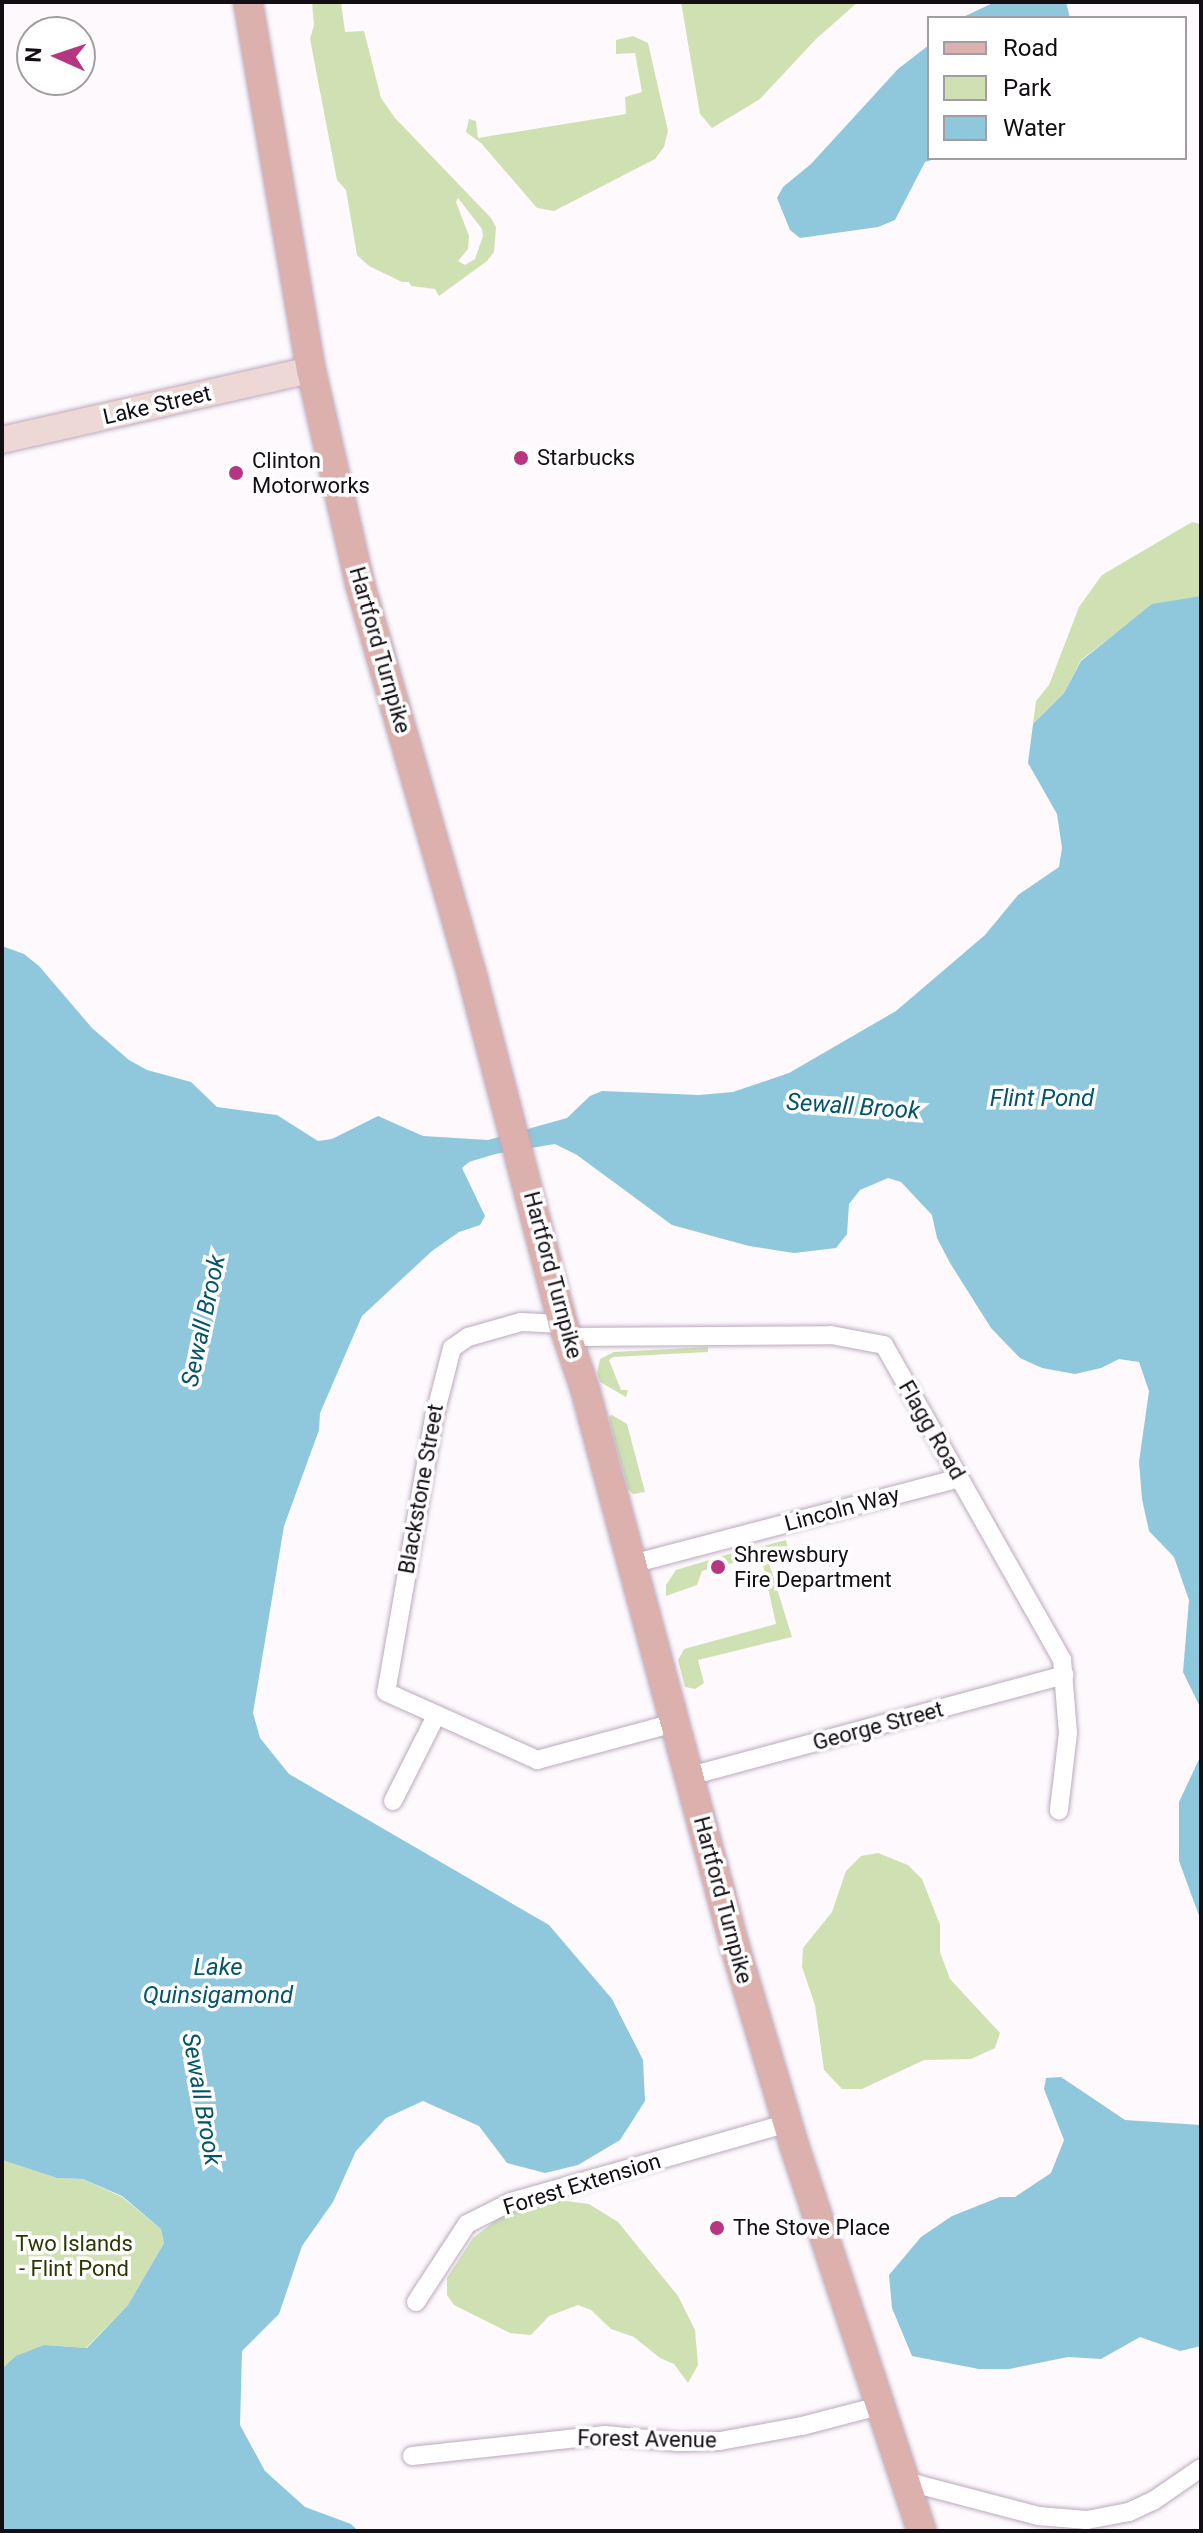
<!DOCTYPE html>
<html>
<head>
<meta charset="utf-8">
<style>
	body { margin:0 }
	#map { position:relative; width:1203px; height:2533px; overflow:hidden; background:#fdf9fd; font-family:Roboto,sans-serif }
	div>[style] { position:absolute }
	.green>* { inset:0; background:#cfe1b3 }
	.water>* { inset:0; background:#8fc7dc }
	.roads { filter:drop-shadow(0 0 2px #bba9bc) drop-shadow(0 0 2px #bba9bc) }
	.street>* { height:18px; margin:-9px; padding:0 9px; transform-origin:9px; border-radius:9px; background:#fff }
	.secondary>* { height:26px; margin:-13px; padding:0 13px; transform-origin:13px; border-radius:13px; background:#eed8d5 }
	.primary>* { height:28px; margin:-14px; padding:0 14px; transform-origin:14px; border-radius:14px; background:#dcb0ac }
	.dots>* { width:22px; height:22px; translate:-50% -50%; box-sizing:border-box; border:4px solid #fff; border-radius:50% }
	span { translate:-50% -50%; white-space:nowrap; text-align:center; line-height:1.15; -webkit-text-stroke:7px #fff; paint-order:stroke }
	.street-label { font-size:22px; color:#130d14 }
	.poi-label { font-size:22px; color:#130d14 }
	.left { translate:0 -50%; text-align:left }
	.park-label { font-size:22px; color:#2a3903 }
	.water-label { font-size:24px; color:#04546a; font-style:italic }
	.frame { position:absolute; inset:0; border:4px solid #130d14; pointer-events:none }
	.legend { position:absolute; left:927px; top:16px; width:260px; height:144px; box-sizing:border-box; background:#fff; border:2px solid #a19ea1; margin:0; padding:10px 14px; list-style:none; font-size:24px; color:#130d14 }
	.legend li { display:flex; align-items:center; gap:16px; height:40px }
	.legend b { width:40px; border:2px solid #a19ea1 }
	.north { position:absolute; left:16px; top:16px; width:80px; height:80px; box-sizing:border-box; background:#fff; border:2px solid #a19ea1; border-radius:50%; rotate:273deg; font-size:22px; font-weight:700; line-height:32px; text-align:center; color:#130d14 }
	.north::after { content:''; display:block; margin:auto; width:28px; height:36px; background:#b63682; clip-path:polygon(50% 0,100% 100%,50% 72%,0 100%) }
</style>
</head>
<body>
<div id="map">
	<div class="green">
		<i style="clip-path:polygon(evenodd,312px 2px,341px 2px,345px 32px,364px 31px,381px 98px,395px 118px,491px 218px,496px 227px,494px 252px,487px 261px,439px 296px,435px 289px,411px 286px,409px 282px,402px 282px,369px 266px,357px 255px,346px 190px,337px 180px,310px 39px,314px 25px,312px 2px,458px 198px,482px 229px,483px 236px,475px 259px,465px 265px,458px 261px,468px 249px,469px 236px,456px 202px,458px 198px)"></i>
		<i style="clip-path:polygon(681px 2px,858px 2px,816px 39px,760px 99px,712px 128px,700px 114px)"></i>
		<i style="clip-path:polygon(633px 36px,648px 43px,668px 131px,664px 147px,655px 159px,554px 211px,537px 208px,481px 143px,466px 132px,469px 119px,476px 121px,478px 138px,626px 114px,625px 97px,642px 92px,635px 53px,616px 54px,616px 40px)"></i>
		<i style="clip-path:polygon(1192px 522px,1201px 524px,1201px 596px,1152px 605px,1081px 660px,1064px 693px,1033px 724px,1036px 701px,1049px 685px,1079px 607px,1102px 575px)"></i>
		<i style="clip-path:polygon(708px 1347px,708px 1352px,613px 1357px,609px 1360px,621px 1390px,628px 1390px,626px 1397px,600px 1382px,597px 1373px,600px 1359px,614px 1352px)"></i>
		<i style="clip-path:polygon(612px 1415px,627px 1424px,645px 1492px,633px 1494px,628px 1489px,610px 1423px,609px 1416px)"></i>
		<i style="clip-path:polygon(786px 1540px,789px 1553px,769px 1563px,792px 1637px,698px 1660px,704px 1683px,695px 1689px,685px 1687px,678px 1660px,684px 1649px,776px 1624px,759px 1547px)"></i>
		<i style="clip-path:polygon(736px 1552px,744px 1553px,748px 1559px,702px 1571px,697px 1585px,666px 1596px,666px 1585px,676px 1570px)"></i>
		<i style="clip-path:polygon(878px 1853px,908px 1865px,922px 1879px,940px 1925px,940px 1952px,950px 1979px,1000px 2033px,995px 2048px,971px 2059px,924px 2060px,862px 2089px,842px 2089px,824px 2070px,815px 2005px,802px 1967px,803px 1948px,832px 1912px,846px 1871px,861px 1856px)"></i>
		<i style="clip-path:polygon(2px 2160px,57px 2178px,83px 2179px,122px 2197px,161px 2229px,164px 2243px,128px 2305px,86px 2348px,44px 2345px,2px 2369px)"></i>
		<i style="clip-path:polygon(559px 2200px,589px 2204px,618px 2222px,678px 2296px,695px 2330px,698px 2365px,688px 2383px,674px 2364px,660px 2358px,634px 2337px,611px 2329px,591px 2310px,578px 2305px,549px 2316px,531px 2335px,510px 2333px,454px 2305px,447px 2295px,447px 2278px,473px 2238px,503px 2215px)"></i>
	</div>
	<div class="water">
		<i style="clip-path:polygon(995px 2px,1066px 2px,1070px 18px,961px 18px)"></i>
		<i style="clip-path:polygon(929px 45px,929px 158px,938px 158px,925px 162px,895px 220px,878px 227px,800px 238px,790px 230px,777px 198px,783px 187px,811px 164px,898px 69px)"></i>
		<i style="clip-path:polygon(1201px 596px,1201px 1709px,1183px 1672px,1189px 1600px,1174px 1557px,1149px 1531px,1142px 1499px,1139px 1462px,1149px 1391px,1139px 1362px,1119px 1359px,1101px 1368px,1075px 1374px,1042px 1368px,1020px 1358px,991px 1328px,950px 1263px,937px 1238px,932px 1215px,901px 1182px,888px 1178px,860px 1190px,849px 1204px,847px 1234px,836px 1248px,794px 1253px,749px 1246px,672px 1225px,577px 1155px,555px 1144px,495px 1154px,469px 1162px,462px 1168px,485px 1216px,480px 1225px,459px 1232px,432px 1251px,362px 1316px,320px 1413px,319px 1430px,284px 1526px,253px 1713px,260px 1738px,289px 1774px,549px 1925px,612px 1999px,643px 2060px,645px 2101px,620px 2140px,578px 2165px,545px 2173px,507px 2163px,479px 2126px,423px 2101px,386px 2118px,356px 2151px,333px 2202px,302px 2246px,279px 2314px,242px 2351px,240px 2425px,265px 2471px,305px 2507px,351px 2524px,358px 2531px,2px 2531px,2px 2369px,16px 2356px,44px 2345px,87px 2348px,128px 2305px,164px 2243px,161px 2229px,122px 2196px,83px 2179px,57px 2178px,2px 2160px,2px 946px,24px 954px,39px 966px,92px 1028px,129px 1060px,147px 1070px,191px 1082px,217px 1107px,277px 1115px,318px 1141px,332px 1139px,378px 1116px,423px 1136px,488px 1140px,567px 1118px,590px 1096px,602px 1091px,699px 1095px,733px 1092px,789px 1073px,896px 1011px,985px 935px,1018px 895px,1059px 867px,1062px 848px,1057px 814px,1028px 763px,1033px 724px,1064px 693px,1081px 661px,1152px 604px)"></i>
		<i style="clip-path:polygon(1201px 1755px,1201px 1921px,1179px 1861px,1179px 1802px)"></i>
		<i style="clip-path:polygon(1061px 2077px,1125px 2120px,1201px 2125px,1201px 2346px,1180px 2351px,1140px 2337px,1101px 2359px,1068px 2357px,1009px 2369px,979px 2369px,912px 2356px,892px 2308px,889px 2275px,921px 2237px,952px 2216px,1000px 2197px,1015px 2197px,1051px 2173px,1064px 2140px,1044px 2089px,1046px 2078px)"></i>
	</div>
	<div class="roads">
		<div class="street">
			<i style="left:563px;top:1324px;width:42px;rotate:-177.3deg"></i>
			<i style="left:521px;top:1322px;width:55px;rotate:164.2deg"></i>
			<i style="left:468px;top:1337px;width:19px;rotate:145deg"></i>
			<i style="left:452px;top:1348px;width:72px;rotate:104.4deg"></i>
			<i style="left:434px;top:1418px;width:278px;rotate:99.9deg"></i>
			<i style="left:386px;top:1692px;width:166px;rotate:24.2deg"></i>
			<i style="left:537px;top:1760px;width:142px;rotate:-15.1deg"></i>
			<i style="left:569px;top:1337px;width:262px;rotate:-0.4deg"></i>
			<i style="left:831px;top:1335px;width:54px;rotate:10.7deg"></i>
			<i style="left:884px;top:1345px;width:361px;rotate:60.5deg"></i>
			<i style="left:1062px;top:1659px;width:74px;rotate:85.4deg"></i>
			<i style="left:1068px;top:1733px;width:78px;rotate:96.7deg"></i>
			<i style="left:632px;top:1564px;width:338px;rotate:-14.7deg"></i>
			<i style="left:690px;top:1776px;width:388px;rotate:-15.1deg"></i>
			<i style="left:393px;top:1801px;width:95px;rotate:-63.2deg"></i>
			<i style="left:416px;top:2302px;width:93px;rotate:-56.8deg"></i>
			<i style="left:467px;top:2224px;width:49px;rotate:-26.6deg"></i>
			<i style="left:511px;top:2202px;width:288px;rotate:-15.9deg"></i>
			<i style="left:412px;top:2456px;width:194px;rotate:-6.2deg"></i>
			<i style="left:605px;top:2435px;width:73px;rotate:5.5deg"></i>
			<i style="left:678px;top:2442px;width:42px;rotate:-1.4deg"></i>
			<i style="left:720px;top:2441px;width:83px;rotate:-10.4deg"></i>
			<i style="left:802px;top:2426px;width:80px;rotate:-14.6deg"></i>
			<i style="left:905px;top:2481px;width:138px;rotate:14.7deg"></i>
			<i style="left:1038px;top:2516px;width:49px;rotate:4.7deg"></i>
			<i style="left:1087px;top:2520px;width:43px;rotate:-10.8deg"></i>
			<i style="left:1129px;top:2512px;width:26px;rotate:-25deg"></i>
			<i style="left:1153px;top:2501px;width:58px;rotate:-34.5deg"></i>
		</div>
		<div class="secondary">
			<i style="left:2px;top:440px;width:317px;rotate:-12.8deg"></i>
		</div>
		<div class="primary">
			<i style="left:248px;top:2px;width:373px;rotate:80.3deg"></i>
			<i style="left:311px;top:370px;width:220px;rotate:77.1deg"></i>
			<i style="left:360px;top:584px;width:411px;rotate:74deg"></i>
			<i style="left:473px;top:979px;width:357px;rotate:75.4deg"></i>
			<i style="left:563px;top:1324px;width:69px;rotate:71.3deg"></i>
			<i style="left:585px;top:1389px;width:578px;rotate:74.95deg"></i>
			<i style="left:735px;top:1947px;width:207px;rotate:73.4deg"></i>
			<i style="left:794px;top:2145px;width:407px;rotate:71.7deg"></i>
		</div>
	</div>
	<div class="dots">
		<i style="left:521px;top:458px;background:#b63682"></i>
		<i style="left:236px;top:473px;background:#b63682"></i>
		<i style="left:718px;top:1567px;background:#b63682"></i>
		<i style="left:717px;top:2228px;background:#b63682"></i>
	</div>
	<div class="street-label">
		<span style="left:157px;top:405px;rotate:-13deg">Lake Street</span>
		<span style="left:380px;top:650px;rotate:74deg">Hartford Turnpike</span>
		<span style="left:553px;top:1275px;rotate:75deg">Hartford Turnpike</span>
		<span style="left:932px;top:1430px;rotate:60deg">Flagg Road</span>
		<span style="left:421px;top:1489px;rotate:-80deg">Blackstone Street</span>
		<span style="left:842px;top:1509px;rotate:-15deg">Lincoln Way</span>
		<span style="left:878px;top:1726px;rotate:-15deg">George Street</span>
		<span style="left:723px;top:1900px;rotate:75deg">Hartford Turnpike</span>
		<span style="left:582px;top:2184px;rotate:-17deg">Forest Extension</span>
		<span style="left:647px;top:2439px;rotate:1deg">Forest Avenue</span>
	</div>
	<div class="poi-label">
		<span class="left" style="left:537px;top:458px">Starbucks</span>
		<span class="left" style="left:252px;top:473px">Clinton<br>Motorworks</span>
		<span class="left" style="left:734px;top:1567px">Shrewsbury<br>Fire Department</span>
		<span class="left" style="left:733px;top:2228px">The Stove Place</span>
	</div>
	<div class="park-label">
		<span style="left:74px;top:2256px">Two Islands<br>- Flint Pond</span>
	</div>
	<div class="water-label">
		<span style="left:1042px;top:1099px">Flint Pond</span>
		<span style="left:853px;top:1107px;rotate:4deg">Sewall Brook</span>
		<span style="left:204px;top:1321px;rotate:-78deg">Sewall Brook</span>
		<span style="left:218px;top:1982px">Lake<br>Quinsigamond</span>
		<span style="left:201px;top:2099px;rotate:80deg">Sewall Brook</span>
	</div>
	<div class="frame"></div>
	<ul class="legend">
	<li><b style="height:10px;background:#dcb0ac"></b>Road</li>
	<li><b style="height:22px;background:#cfe1b3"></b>Park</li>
	<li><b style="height:22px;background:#8fc7dc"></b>Water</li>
	</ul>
	<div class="north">N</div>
</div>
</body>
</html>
